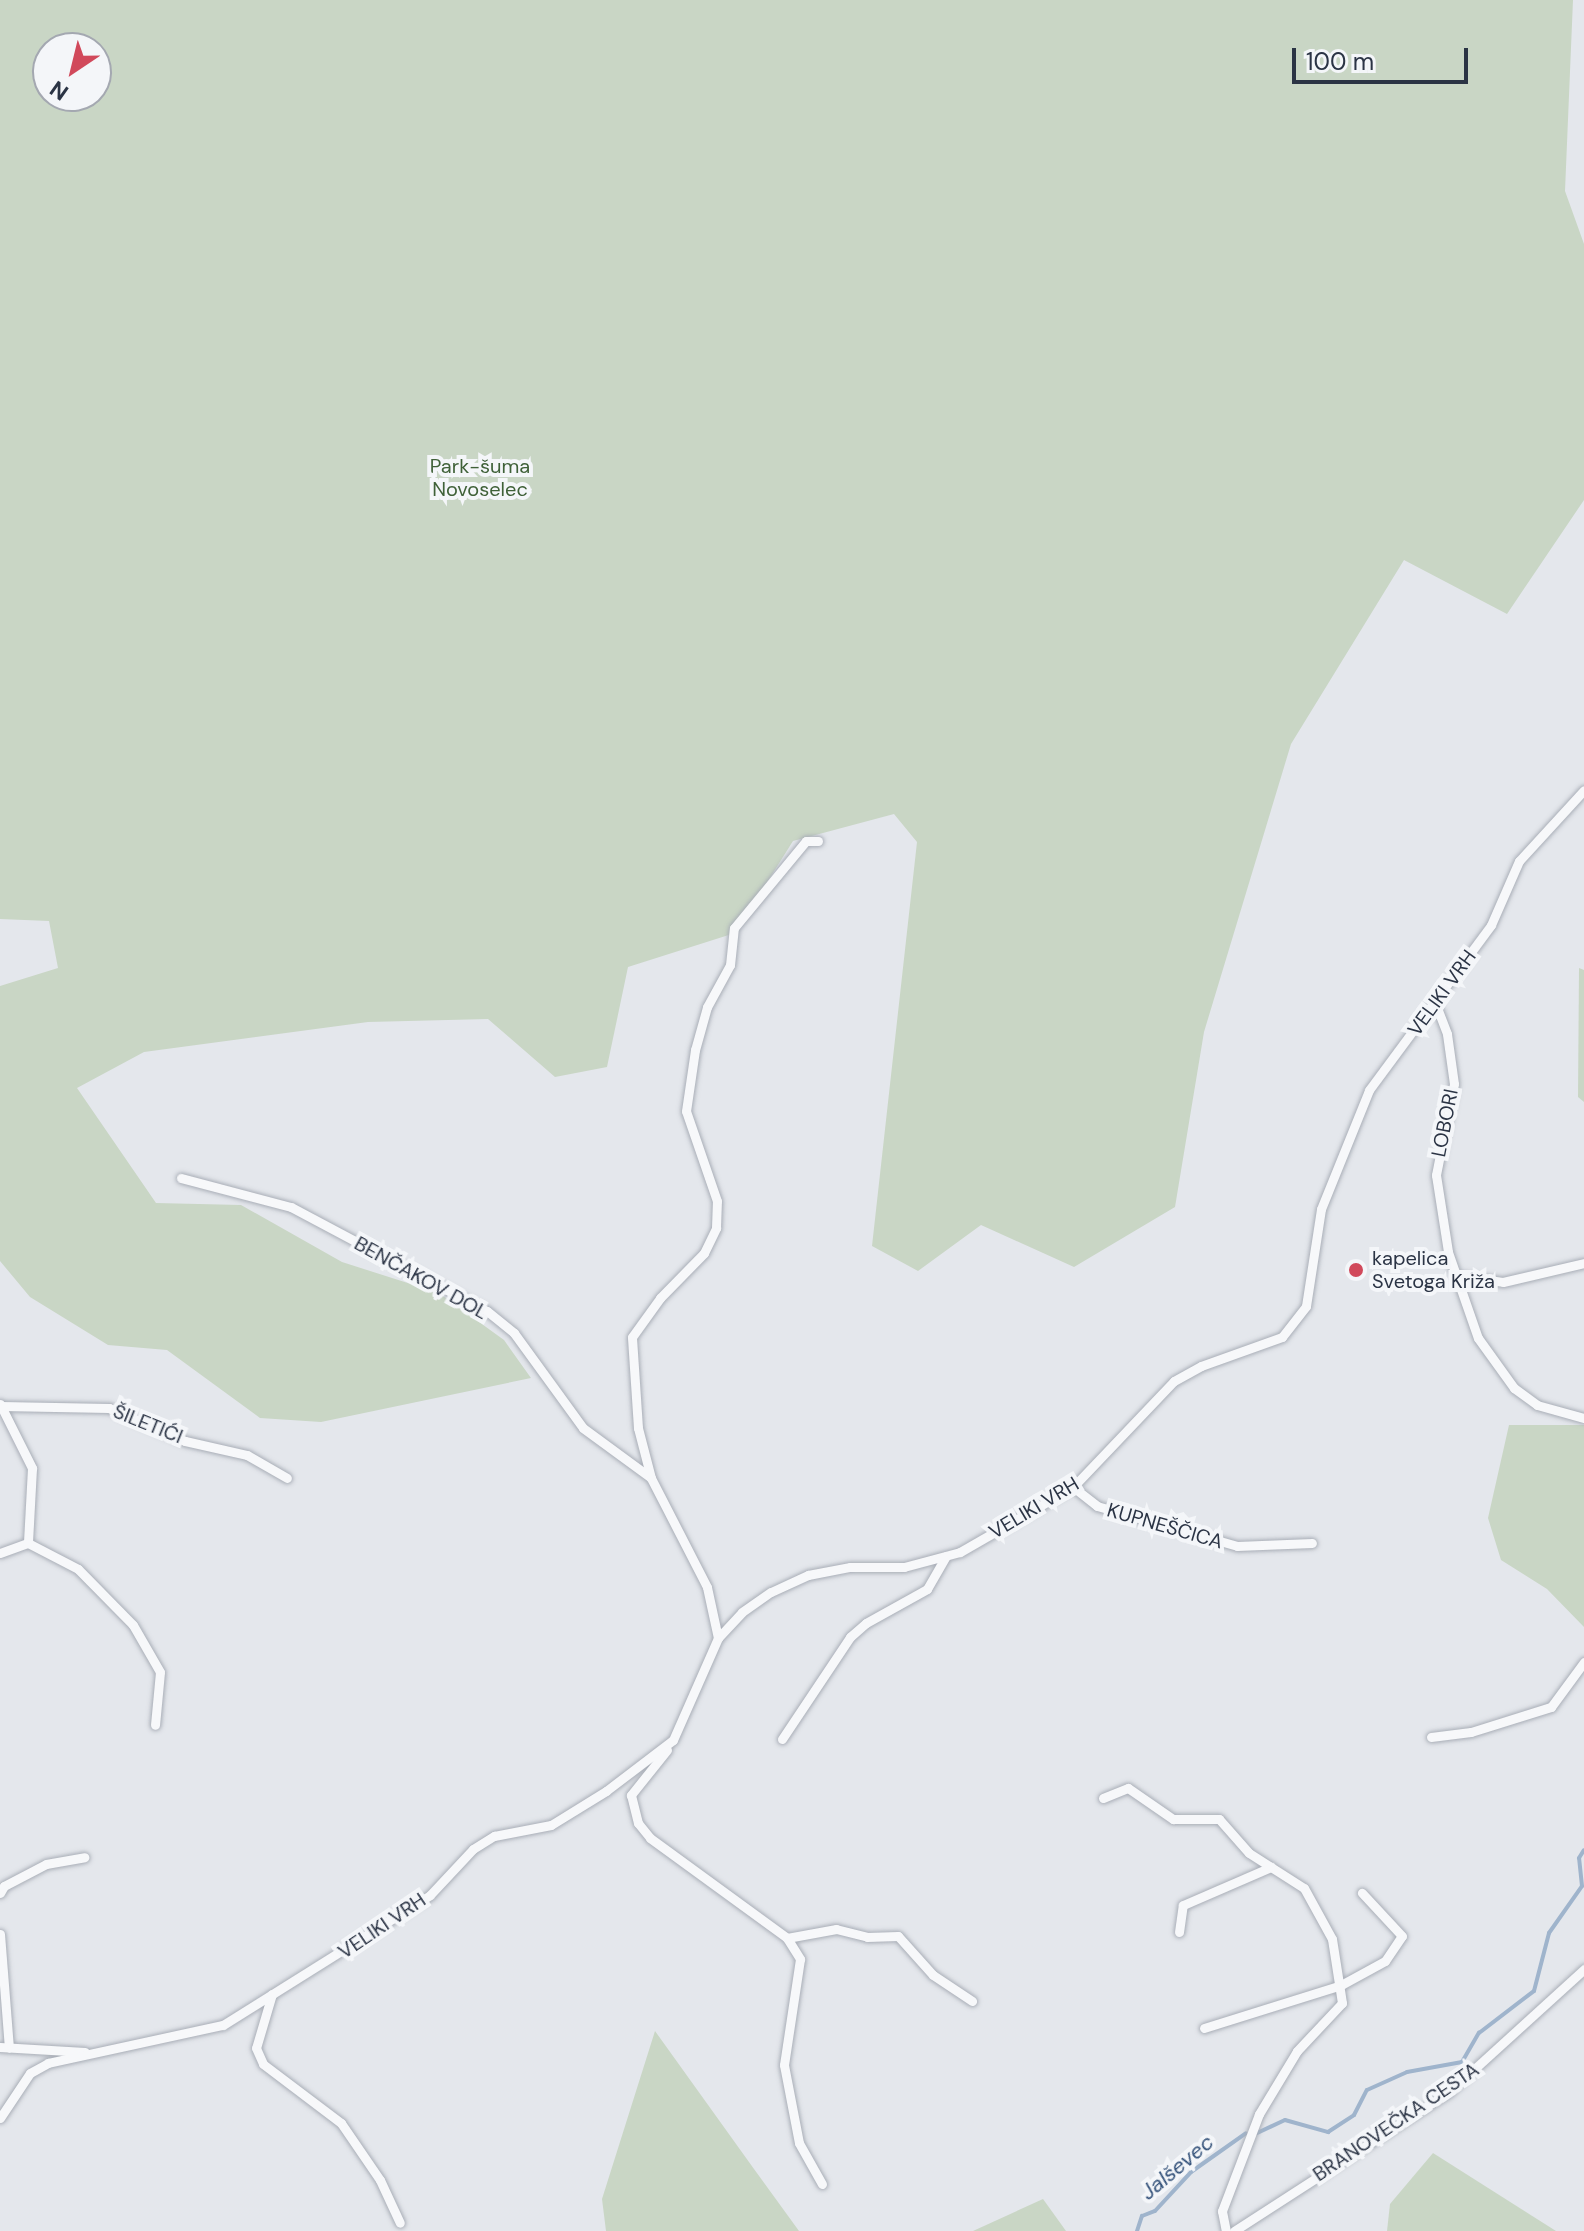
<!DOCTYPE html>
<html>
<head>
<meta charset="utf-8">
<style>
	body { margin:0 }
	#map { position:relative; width:1584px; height:2231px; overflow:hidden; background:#e4e7ec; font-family:"DM Sans",sans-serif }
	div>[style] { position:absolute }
	.green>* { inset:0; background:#c9d6c5 }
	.stream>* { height:4px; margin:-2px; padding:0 2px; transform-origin:2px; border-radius:2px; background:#9fb4cc }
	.roads { filter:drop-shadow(0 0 2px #a9aeb7) drop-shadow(0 0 2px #a9aeb7) }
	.street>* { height:9px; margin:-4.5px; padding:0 4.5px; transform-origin:4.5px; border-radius:4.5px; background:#f7f8fa }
	.dots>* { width:22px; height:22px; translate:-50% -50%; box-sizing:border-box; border:4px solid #f4f6f9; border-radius:50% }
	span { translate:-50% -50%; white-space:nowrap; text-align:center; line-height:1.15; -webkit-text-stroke:8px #f4f6f9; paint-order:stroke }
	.park-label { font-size:20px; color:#3f6138 }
	.street-label { font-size:20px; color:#2b3445 }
	.poi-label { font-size:20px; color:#2b3445 }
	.left { translate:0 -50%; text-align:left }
	.water-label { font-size:22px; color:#34527a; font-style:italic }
	.north { position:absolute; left:32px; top:32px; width:80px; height:80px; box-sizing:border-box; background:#f4f6f9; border:2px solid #a4a8b1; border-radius:50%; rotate:215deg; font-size:22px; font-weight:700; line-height:32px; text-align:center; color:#2b3445 }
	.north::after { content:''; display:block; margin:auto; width:28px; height:36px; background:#d1495b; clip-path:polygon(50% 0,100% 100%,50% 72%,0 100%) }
	.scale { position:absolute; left:1292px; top:48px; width:176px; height:36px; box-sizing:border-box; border:4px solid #2b3445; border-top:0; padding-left:10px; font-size:24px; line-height:28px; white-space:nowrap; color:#2b3445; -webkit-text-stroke:6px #f4f6f9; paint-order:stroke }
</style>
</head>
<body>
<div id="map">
	<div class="green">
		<i style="clip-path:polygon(evenodd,0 0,1573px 0,1565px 191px,1584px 244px,1584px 500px,1507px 614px,1404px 560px,1291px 744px,1204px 1032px,1175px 1207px,1074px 1267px,981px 1225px,918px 1271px,872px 1246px,917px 842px,894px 814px,793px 841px,735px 933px,628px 967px,607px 1067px,555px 1077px,488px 1019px,368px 1022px,144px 1052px,77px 1088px,156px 1203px,241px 1205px,342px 1262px,439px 1293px,504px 1340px,531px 1378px,321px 1422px,260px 1418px,167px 1350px,108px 1345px,30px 1297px,0 1261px,0 986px,58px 968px,49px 921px,0 919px,0 0,48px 48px,96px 48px,96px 96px,48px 96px,48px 48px)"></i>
		<i style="clip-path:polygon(1579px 968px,1584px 970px,1584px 1102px,1578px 1097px)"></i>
		<i style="clip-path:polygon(1509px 1425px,1584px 1425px,1584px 1627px,1547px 1589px,1501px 1560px,1488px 1518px)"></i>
		<i style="clip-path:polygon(655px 2031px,754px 2169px,799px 2231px,606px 2231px,602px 2199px)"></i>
		<i style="clip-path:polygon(1433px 2153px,1556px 2231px,1387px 2231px,1390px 2204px)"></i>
		<i style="clip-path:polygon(1043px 2199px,1066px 2231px,973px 2231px)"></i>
	</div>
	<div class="stream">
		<i style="left:1255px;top:2134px;width:33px;rotate:-25deg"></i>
		<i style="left:1285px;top:2120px;width:45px;rotate:15.6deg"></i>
		<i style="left:1328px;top:2132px;width:31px;rotate:-33deg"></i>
		<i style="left:1354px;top:2115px;width:28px;rotate:-63deg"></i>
		<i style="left:1367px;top:2090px;width:44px;rotate:-24.2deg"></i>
		<i style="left:1407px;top:2072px;width:56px;rotate:-10.3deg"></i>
		<i style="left:1462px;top:2062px;width:34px;rotate:-60deg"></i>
		<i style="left:1479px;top:2033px;width:69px;rotate:-37.4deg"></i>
		<i style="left:1534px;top:1991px;width:60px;rotate:-75.5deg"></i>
		<i style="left:1549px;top:1933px;width:57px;rotate:-54.9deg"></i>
		<i style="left:1582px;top:1886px;width:28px;rotate:-96deg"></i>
		<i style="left:1579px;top:1858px;width:9px;rotate:-58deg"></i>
		<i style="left:1137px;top:2231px;width:16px;rotate:-72deg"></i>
		<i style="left:1142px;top:2216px;width:14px;rotate:-21deg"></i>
		<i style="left:1155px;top:2211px;width:53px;rotate:-47.3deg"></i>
		<i style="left:1191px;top:2172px;width:67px;rotate:-35.3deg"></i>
	</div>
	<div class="roads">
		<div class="street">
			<i style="left:1436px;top:1005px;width:31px;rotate:69deg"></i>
			<i style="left:1447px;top:1034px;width:50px;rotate:82deg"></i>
			<i style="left:1454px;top:1084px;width:93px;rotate:101.2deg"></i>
			<i style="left:1436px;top:1175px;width:78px;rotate:81.1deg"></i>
			<i style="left:1448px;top:1252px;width:91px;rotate:70.8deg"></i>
			<i style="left:1478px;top:1338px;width:62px;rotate:54.2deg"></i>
			<i style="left:1514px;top:1388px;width:29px;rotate:36deg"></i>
			<i style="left:1537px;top:1405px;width:49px;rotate:15.5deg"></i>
			<i style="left:181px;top:1178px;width:114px;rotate:14.8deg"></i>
			<i style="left:291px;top:1207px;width:222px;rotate:28deg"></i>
			<i style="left:487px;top:1311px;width:35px;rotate:39deg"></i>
			<i style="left:514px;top:1333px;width:117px;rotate:54deg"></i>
			<i style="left:583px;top:1428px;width:84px;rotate:36.3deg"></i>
			<i style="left:1460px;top:1276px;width:43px;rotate:7.9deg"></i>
			<i style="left:1503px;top:1282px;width:83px;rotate:-13.2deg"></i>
			<i style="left:0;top:1404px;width:72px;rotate:63.4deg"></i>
			<i style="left:32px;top:1468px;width:75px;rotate:93.1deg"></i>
			<i style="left:28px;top:1543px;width:56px;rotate:27.5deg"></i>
			<i style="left:78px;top:1569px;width:78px;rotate:45.5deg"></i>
			<i style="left:133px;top:1625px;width:54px;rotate:60.1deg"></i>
			<i style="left:160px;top:1672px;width:53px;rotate:95.4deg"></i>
			<i style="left:1px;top:1406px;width:108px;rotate:1.1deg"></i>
			<i style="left:109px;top:1408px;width:83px;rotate:23.5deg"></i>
			<i style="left:185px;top:1441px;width:64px;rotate:12.7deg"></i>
			<i style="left:247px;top:1455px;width:46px;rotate:29.9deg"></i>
			<i style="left:1073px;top:1487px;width:31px;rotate:38deg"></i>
			<i style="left:1097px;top:1506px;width:146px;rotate:15.9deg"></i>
			<i style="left:1237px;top:1546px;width:75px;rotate:-2.3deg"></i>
			<i style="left:0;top:1553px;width:30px;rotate:-20deg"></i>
			<i style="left:718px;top:1638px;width:52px;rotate:-102.2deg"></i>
			<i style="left:707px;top:1587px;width:123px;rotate:-117.2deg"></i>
			<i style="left:651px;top:1478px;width:52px;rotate:-104.6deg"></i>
			<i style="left:638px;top:1428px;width:91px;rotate:-93.8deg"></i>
			<i style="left:632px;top:1337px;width:48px;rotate:-54.3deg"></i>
			<i style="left:660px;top:1298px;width:63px;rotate:-45.6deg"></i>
			<i style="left:704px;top:1253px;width:28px;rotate:-64deg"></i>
			<i style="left:716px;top:1228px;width:27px;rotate:-88deg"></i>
			<i style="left:717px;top:1201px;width:95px;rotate:-109deg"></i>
			<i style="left:686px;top:1111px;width:62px;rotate:-81.6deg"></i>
			<i style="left:695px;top:1050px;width:45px;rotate:-74.4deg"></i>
			<i style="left:707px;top:1007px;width:48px;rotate:-61.3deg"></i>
			<i style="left:730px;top:965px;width:37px;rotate:-84deg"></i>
			<i style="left:734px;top:928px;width:113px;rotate:-50.4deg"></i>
			<i style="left:806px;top:841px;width:12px"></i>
			<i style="left:1431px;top:1737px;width:40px;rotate:-7.1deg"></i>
			<i style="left:1471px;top:1732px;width:84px;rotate:-17.4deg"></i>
			<i style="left:1551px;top:1707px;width:56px;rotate:-53.7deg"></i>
			<i style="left:782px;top:1739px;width:123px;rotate:-56.3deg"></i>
			<i style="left:850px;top:1637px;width:21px;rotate:-41deg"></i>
			<i style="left:866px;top:1623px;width:70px;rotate:-29.1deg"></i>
			<i style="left:927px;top:1589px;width:38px;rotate:-60deg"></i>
			<i style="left:667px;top:1750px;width:58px;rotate:128.7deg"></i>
			<i style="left:631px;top:1795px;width:29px;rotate:76deg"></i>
			<i style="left:638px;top:1823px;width:19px;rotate:51deg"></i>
			<i style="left:650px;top:1838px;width:170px;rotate:36.1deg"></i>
			<i style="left:787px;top:1938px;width:25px;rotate:58deg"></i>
			<i style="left:800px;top:1959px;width:107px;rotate:98.6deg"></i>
			<i style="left:784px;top:2065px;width:79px;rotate:79.1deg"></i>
			<i style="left:799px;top:2143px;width:47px;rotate:60.7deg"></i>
			<i style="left:1103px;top:1798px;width:27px;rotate:-22deg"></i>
			<i style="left:1128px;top:1788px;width:55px;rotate:34.6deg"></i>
			<i style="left:1173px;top:1819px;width:46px"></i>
			<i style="left:1219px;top:1819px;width:45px;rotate:48.6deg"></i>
			<i style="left:1249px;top:1853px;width:65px;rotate:32.5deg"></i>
			<i style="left:1304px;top:1888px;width:58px;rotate:61.2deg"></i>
			<i style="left:1332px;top:1939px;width:65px;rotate:81.1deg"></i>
			<i style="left:1342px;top:2003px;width:66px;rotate:133.2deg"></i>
			<i style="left:1297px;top:2051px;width:74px;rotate:121.1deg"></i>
			<i style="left:1259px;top:2114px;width:104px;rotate:110.9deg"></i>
			<i style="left:1222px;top:2211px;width:20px;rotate:79deg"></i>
			<i style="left:0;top:1893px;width:8px;rotate:-60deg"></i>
			<i style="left:4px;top:1886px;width:47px;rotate:-27.6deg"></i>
			<i style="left:46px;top:1864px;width:39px;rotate:-10deg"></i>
			<i style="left:1179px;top:1932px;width:27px;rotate:-82deg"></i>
			<i style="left:1183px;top:1905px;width:96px;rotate:-23.4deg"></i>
			<i style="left:0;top:1934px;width:114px;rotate:85.5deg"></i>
			<i style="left:787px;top:1938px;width:50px;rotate:-10.4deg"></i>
			<i style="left:836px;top:1929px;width:32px;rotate:14deg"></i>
			<i style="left:867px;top:1937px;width:31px;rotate:-2deg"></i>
			<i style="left:898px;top:1936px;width:52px;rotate:48.1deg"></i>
			<i style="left:933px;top:1975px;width:47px;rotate:33.7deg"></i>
			<i style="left:272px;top:1994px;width:56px;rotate:106.5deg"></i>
			<i style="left:256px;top:2048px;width:17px;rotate:66deg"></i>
			<i style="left:263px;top:2064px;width:98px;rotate:37.1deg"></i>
			<i style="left:341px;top:2123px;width:69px;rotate:55.6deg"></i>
			<i style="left:380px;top:2180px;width:47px;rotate:65.1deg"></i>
			<i style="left:1204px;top:2028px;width:144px;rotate:-17.4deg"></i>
			<i style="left:1341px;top:1985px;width:50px;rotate:-28.6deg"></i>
			<i style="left:1385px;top:1961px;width:30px;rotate:-56deg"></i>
			<i style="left:1402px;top:1936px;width:59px;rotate:-132.9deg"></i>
			<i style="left:0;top:2047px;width:85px;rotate:3.4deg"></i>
			<i style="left:0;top:2118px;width:54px;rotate:-56.3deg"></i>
			<i style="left:30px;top:2073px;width:21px;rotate:-29deg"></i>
			<i style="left:48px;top:2063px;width:179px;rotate:-12.3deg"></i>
			<i style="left:223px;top:2025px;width:244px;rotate:-32.1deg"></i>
			<i style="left:430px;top:1895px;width:63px;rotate:-46.9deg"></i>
			<i style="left:473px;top:1849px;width:25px;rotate:-32deg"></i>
			<i style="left:494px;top:1836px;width:58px;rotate:-10.9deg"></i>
			<i style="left:551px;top:1825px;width:65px;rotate:-31.7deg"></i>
			<i style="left:606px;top:1791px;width:84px;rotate:-37.3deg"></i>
			<i style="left:673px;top:1740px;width:111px;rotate:-66.2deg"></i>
			<i style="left:718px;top:1638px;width:35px;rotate:-47deg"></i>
			<i style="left:742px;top:1612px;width:35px;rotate:-35deg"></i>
			<i style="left:771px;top:1592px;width:41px;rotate:-24.7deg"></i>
			<i style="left:808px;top:1575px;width:43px;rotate:-10.8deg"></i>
			<i style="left:850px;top:1567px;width:54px"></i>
			<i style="left:904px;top:1567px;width:58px;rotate:-15deg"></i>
			<i style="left:960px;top:1552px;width:130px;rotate:-29.9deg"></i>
			<i style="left:1073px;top:1487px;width:146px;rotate:-46.4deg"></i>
			<i style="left:1174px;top:1381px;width:31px;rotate:-29deg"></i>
			<i style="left:1201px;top:1366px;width:86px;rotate:-19.7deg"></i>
			<i style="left:1282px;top:1337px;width:39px;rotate:-52deg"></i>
			<i style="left:1306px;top:1306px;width:98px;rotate:-81.2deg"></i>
			<i style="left:1321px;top:1209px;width:128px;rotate:-68deg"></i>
			<i style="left:1369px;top:1090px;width:205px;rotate:-53.5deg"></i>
			<i style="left:1491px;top:925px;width:70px;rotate:-66.4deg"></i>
			<i style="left:1519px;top:861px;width:96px;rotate:-47.5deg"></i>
			<i style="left:1234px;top:2231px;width:256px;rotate:-32.9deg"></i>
			<i style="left:1449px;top:2092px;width:183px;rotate:-42.3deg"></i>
		</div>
	</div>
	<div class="dots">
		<i style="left:1356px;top:1270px;background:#d1495b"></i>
	</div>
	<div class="park-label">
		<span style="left:480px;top:478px">Park-šuma<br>Novoselec</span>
	</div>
	<div class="street-label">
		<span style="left:1442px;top:993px;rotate:-54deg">VELIKI VRH</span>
		<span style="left:1445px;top:1123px;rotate:-79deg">LOBORI</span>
		<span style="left:421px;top:1278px;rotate:29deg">BENČAKOV DOL</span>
		<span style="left:148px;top:1424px;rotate:22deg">ŠILETIĆI</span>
		<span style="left:1034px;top:1508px;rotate:-31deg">VELIKI VRH</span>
		<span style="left:1165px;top:1526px;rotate:16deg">KUPNEŠČICA</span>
		<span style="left:382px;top:1926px;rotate:-34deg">VELIKI VRH</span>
		<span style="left:1396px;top:2122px;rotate:-34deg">BRANOVEČKA CESTA</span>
	</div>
	<div class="poi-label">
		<span class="left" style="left:1372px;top:1270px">kapelica<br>Svetoga Križa</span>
	</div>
	<div class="water-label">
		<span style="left:1177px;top:2167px;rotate:-40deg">Jalševec</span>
	</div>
	<div class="north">N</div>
	<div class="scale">100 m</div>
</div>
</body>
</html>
